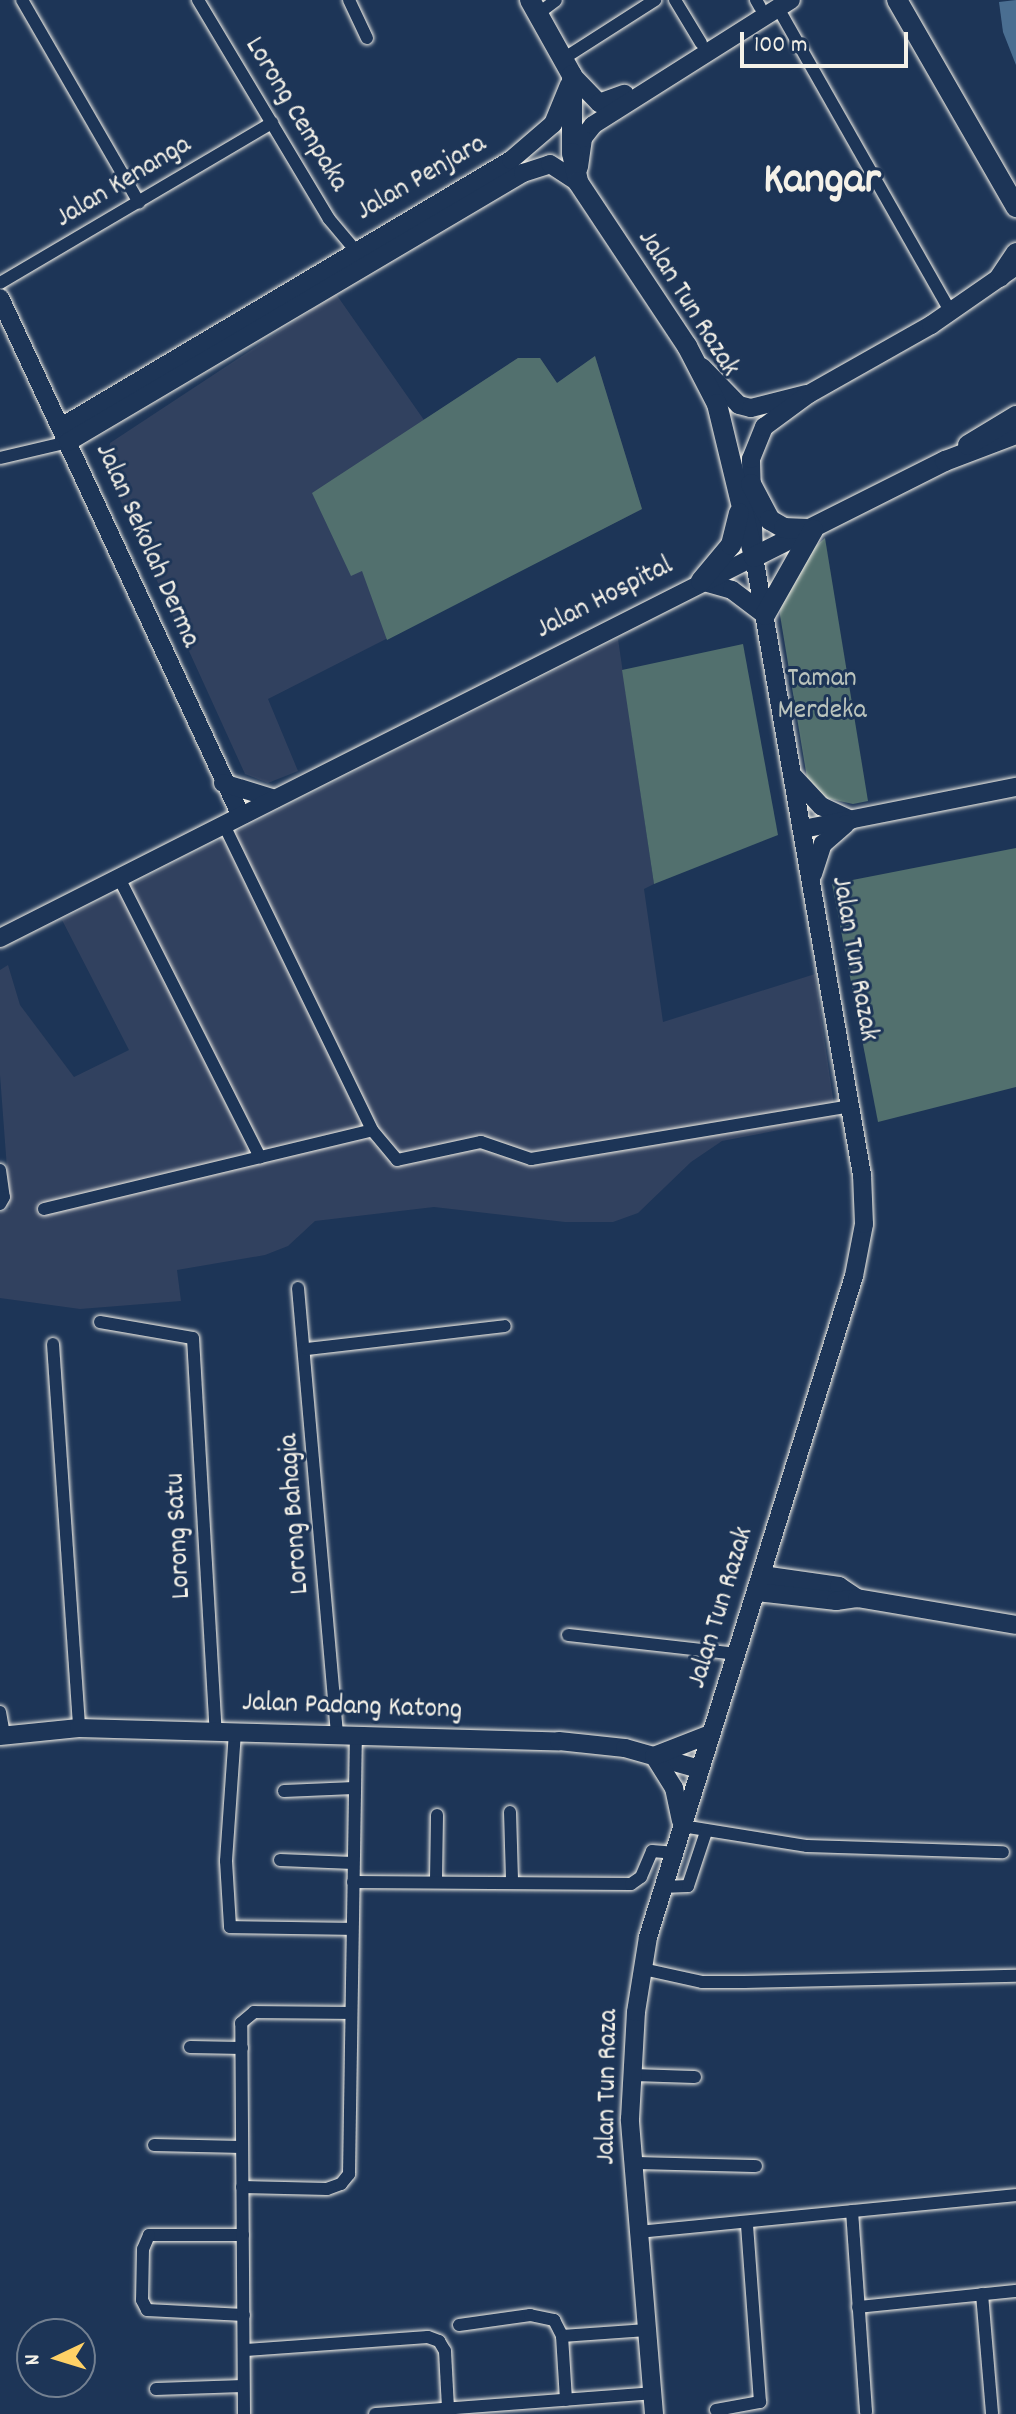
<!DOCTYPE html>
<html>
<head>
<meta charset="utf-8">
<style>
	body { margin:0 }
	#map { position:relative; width:1016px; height:2414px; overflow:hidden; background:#1d3557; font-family:Dekko,sans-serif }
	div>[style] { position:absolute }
	.built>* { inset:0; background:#31415f }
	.green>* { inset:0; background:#52706e }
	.water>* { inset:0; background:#4a6e91 }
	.roads { filter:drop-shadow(0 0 2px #f4f1e8) drop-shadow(0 0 2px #f4f1e8) }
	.street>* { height:12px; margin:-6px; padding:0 6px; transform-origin:6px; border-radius:6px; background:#1d3557 }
	.secondary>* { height:18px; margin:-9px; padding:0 9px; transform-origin:9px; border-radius:9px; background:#1d3557 }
	.primary>* { height:20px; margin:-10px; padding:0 10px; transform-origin:10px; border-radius:10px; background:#1d3557 }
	span { translate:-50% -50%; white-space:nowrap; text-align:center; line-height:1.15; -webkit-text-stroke:6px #1d3557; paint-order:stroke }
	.street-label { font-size:28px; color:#f4f1e8 }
	.park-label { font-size:28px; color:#bbc4bd }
	.town-label { font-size:44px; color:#f4f1e8; font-weight:700 }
	.north { position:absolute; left:16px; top:2318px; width:80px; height:80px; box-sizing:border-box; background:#1d3557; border:2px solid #738091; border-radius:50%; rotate:266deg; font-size:22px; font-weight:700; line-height:32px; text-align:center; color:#f4f1e8 }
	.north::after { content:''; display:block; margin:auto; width:28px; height:36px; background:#ffd166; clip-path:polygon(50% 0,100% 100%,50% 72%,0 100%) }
	.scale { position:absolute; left:740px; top:32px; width:168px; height:36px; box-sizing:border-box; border:4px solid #f4f1e8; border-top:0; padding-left:10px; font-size:24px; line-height:28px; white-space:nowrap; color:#f4f1e8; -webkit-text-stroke:6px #1d3557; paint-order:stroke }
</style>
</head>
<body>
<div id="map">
	<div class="built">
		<i style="clip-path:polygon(336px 294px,424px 420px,518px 358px,540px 358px,557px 383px,595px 356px,642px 509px,268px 699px,298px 771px,268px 783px,245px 774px,107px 471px,110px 443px)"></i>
		<i style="clip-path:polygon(618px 639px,654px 884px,644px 889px,663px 1022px,815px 974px,836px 1119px,722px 1141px,691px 1162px,638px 1213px,613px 1222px,565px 1222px,434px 1207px,315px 1221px,288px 1246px,265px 1255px,177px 1270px,181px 1301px,80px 1309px,0 1298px,0 1212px,10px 1209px,0 1075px,0 970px,8px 965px,20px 1005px,74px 1077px,129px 1050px,62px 920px)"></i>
	</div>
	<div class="green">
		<i style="clip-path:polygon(595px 356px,642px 509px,387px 640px,362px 571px,351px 576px,312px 493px,518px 358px,540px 358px,557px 383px)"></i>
		<i style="clip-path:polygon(825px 538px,868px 801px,853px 804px,821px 797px,807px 778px,780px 615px,781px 599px,810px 551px)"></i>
		<i style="clip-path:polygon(743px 644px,778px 835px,654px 884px,622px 670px)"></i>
		<i style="clip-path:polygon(1016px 848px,1016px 1087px,878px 1122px,832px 884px)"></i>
	</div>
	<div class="water">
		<i style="clip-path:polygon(1016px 0,1016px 65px,1003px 32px,999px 2px)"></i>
	</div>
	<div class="roads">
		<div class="street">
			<i style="left:22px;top:0;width:234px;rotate:60deg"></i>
			<i style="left:198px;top:0;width:255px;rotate:59.1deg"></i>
			<i style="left:329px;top:219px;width:50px;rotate:49.9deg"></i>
			<i style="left:349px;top:0;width:42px;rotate:64.7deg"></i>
			<i style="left:675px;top:0;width:50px;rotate:58.8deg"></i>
			<i style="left:756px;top:0;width:8px;rotate:60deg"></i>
			<i style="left:778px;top:8px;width:348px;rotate:60.4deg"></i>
			<i style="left:539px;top:13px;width:21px;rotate:-37deg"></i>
			<i style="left:566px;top:57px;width:106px;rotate:-32.6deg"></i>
			<i style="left:0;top:283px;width:316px;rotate:-30.5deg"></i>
			<i style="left:0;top:458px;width:70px;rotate:-13.2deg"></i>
			<i style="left:224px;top:825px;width:339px;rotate:64.1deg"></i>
			<i style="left:372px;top:1130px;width:39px;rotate:50deg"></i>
			<i style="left:397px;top:1160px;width:86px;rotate:-12.1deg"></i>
			<i style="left:481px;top:1142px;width:53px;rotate:18.8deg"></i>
			<i style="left:531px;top:1159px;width:323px;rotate:-9.4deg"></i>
			<i style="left:119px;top:878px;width:313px;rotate:63.2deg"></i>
			<i style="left:0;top:1170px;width:27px;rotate:82deg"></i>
			<i style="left:4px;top:1197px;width:8px;rotate:120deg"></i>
			<i style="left:44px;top:1209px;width:337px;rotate:-13.5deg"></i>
			<i style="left:298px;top:1288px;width:451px;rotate:85deg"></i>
			<i style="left:100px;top:1322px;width:94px;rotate:9.8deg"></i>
			<i style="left:193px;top:1338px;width:394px;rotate:86.7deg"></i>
			<i style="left:53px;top:1344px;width:385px;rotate:86.1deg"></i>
			<i style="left:307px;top:1349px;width:199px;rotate:-6.6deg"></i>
			<i style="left:568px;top:1635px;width:171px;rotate:6.4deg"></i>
			<i style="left:0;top:1712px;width:23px;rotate:80deg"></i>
			<i style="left:235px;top:1732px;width:129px;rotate:94deg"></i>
			<i style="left:226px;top:1861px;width:66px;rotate:86.5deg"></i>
			<i style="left:230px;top:1927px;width:122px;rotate:0.9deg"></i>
			<i style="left:284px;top:1791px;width:70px;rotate:-2.5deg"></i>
			<i style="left:510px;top:1812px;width:68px;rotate:88.3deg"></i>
			<i style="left:682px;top:1826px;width:127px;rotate:9.1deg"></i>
			<i style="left:807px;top:1846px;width:196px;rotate:1.8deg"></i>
			<i style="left:280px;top:1860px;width:73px;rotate:2.4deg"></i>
			<i style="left:436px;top:1880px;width:65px;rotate:-89.1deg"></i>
			<i style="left:353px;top:1882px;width:278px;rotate:0.4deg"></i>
			<i style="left:631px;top:1884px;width:12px;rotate:-35deg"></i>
			<i style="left:641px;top:1877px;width:28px;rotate:-67deg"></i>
			<i style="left:652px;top:1851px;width:21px;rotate:5deg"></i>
			<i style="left:662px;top:1887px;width:26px;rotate:-2deg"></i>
			<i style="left:688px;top:1886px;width:57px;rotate:-71.6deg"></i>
			<i style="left:643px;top:1969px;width:60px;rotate:12.4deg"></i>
			<i style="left:702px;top:1982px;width:42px"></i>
			<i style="left:744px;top:1982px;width:272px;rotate:-1.3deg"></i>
			<i style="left:190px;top:2047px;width:52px;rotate:1.1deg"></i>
			<i style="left:632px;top:2075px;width:63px;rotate:1.8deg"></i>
			<i style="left:154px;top:2145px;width:88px;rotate:1.3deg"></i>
			<i style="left:633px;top:2163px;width:123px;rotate:1.4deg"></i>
			<i style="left:242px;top:2187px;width:85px;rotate:1.3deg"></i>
			<i style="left:327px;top:2189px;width:15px;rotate:-20deg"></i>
			<i style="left:341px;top:2184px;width:13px;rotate:-51deg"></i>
			<i style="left:349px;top:2174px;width:435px;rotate:-89.1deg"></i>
			<i style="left:852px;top:2211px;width:202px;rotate:86deg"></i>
			<i style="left:639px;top:2232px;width:379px;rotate:-5.6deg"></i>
			<i style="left:243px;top:2235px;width:94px;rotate:180deg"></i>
			<i style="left:149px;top:2235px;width:15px;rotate:113deg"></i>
			<i style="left:143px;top:2249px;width:51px;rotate:91.1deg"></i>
			<i style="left:142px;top:2300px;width:11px;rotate:63deg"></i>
			<i style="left:147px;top:2310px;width:97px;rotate:3deg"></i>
			<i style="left:982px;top:2294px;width:120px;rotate:85.2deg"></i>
			<i style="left:858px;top:2307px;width:159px;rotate:-5.8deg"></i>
			<i style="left:459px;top:2325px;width:72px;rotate:-8deg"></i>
			<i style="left:530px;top:2315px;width:25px;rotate:12deg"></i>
			<i style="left:554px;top:2320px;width:18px;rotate:63deg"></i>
			<i style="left:562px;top:2336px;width:64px;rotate:86.4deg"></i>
			<i style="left:562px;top:2336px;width:85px;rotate:-4deg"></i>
			<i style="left:246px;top:2350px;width:182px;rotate:-4.1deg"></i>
			<i style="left:428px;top:2337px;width:12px;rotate:20deg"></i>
			<i style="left:439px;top:2341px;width:12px;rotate:59deg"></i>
			<i style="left:445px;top:2351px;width:57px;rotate:87deg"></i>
			<i style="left:156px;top:2389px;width:87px;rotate:-2deg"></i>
			<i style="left:716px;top:2410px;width:45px;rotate:-10.3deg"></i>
			<i style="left:760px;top:2402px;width:177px;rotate:-94.2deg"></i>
			<i style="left:244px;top:2414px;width:391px;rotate:-90.4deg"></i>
			<i style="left:241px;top:2023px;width:17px;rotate:-40deg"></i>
			<i style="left:254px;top:2012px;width:96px;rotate:0.6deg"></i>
			<i style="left:375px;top:2414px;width:278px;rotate:-4.3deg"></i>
		</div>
		<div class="secondary">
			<i style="left:572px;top:75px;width:39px;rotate:46deg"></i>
			<i style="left:599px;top:103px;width:27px;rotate:-20deg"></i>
			<i style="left:579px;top:167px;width:29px;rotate:-82deg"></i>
			<i style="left:583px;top:138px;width:16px;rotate:-52deg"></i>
			<i style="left:593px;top:125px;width:234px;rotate:-32.3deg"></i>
			<i style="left:0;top:298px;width:571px;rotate:65.05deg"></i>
			<i style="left:702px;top:367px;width:53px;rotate:45.8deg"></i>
			<i style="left:739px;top:405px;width:12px;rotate:14deg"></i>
			<i style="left:751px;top:408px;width:57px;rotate:-14.3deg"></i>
			<i style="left:61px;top:427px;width:523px;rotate:-30.68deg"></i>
			<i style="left:511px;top:160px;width:55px;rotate:-40.6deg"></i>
			<i style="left:553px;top:124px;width:42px;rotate:-67.7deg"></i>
			<i style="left:68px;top:442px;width:529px;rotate:-30.59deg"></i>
			<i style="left:523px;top:173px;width:28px;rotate:-18deg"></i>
			<i style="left:550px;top:164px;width:33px;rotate:33deg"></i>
			<i style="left:701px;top:581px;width:32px;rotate:16deg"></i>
			<i style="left:732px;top:590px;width:41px;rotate:37.1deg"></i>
			<i style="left:794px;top:777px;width:40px;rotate:47deg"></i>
			<i style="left:821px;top:806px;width:33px;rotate:25deg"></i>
			<i style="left:223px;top:783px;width:54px;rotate:17.1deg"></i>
			<i style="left:803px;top:829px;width:217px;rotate:-11.2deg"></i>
			<i style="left:813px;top:874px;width:32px;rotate:-72deg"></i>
			<i style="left:823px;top:844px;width:30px;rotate:-41deg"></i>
			<i style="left:0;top:938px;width:845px;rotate:-26.81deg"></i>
			<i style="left:762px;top:1575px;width:78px;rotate:8.1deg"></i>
			<i style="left:839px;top:1586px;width:22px;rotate:34deg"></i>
			<i style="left:757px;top:1592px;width:80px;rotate:6.5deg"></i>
			<i style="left:836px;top:1601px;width:21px;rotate:-8deg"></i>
			<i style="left:857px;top:1598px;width:161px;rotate:9.6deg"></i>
			<i style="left:0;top:1736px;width:79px;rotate:-5.8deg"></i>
			<i style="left:79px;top:1728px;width:480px;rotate:1.6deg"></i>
			<i style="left:559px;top:1741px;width:66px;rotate:6.1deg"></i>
			<i style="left:625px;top:1748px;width:77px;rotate:15.8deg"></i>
			<i style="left:654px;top:1756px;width:38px;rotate:58deg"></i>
			<i style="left:674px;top:1788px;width:33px;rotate:78deg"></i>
			<i style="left:654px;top:1756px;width:60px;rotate:-21.4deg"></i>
			<i style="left:654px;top:2414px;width:296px;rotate:-94.7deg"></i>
			<i style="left:630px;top:2119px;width:107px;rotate:-86.8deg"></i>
			<i style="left:636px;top:2012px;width:76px;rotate:-80.9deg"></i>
			<i style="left:648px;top:1937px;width:692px;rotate:-72.69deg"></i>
			<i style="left:854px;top:1276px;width:53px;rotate:-79.1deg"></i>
			<i style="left:864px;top:1224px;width:49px;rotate:-92.3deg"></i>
			<i style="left:862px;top:1175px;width:627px;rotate:-99.91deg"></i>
			<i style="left:754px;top:557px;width:98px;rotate:-91.8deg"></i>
			<i style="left:751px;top:459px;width:35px;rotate:-68deg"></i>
			<i style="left:764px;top:427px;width:56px;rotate:-36.3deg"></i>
			<i style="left:809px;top:394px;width:140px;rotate:-29.5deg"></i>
			<i style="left:931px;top:325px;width:98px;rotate:-34.7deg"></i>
		</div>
		<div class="primary">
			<i style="left:530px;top:0;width:86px;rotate:60.8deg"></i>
			<i style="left:572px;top:75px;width:78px;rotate:90deg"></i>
			<i style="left:572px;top:153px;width:30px;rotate:78deg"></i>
			<i style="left:578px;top:182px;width:197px;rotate:56.4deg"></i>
			<i style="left:687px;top:346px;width:65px;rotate:62.7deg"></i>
			<i style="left:717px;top:404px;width:157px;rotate:76.4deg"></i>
			<i style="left:754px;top:557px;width:214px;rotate:-26.7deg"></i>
			<i style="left:945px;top:461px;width:76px;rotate:-20.8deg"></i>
			<i style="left:897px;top:0;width:239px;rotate:60.1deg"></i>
			<i style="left:1000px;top:277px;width:29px;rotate:-56deg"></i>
			<i style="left:968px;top:445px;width:56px;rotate:-31.1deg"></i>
			<i style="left:751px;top:484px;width:41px;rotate:62.2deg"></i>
			<i style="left:770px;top:520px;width:16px;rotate:30deg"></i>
			<i style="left:784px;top:528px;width:25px;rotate:2deg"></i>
			<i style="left:701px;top:581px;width:47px;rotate:-50.2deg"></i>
			<i style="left:731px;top:545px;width:33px;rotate:-76deg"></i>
			<i style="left:765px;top:615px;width:98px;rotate:-60.5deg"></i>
		</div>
	</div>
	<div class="street-label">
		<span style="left:295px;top:115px;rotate:59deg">Lorong Cempaka</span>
		<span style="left:422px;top:179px;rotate:-30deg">Jalan Penjara</span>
		<span style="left:124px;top:183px;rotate:-31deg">Jalan Kenanga</span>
		<span style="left:687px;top:304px;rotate:58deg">Jalan Tun Razak</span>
		<span style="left:146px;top:546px;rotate:66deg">Jalan Sekolah Derma</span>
		<span style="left:605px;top:599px;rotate:-27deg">Jalan Hospital</span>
		<span style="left:853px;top:959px;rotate:80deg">Jalan Tun Razak</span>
		<span style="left:296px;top:1514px;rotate:-94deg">Lorong Bahagia</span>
		<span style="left:180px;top:1536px;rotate:-93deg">Lorong Satu</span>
		<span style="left:722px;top:1608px;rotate:-73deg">Jalan Tun Razak</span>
		<span style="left:352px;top:1708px;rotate:2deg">Jalan Padang Katong</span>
		<span style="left:609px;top:2087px;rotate:-89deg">Jalan Tun Raza</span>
	</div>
	<div class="park-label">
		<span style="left:822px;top:696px">Taman<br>Merdeka</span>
	</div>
	<div class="town-label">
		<span style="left:822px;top:183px">Kangar</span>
	</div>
	<div class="north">N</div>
	<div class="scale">100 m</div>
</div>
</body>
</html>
